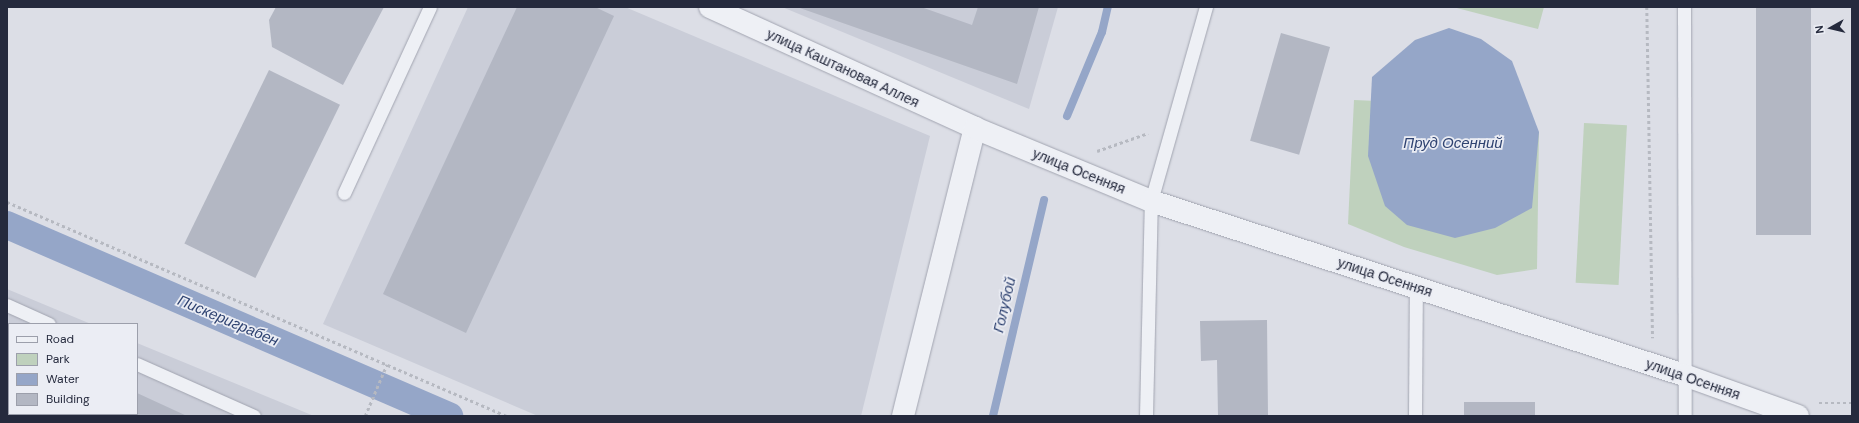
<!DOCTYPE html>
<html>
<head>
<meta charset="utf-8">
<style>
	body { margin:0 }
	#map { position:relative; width:1859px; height:423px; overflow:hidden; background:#dcdee6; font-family:"DM Sans",sans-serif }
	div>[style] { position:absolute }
	.built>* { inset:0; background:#cacdd8 }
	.green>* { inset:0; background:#bfd1bd; transform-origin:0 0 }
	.water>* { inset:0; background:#95a6c8 }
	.stream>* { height:8px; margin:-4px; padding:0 4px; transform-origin:4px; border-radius:4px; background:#95a6c8 }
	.canal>* { height:28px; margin:-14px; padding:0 14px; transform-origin:14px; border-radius:14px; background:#95a6c8 }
	.building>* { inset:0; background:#b3b7c3; transform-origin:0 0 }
	.path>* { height:2.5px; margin-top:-1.25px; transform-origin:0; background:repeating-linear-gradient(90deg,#b6b9c1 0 3px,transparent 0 6px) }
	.roads { filter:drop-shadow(0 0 1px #a1a4b0) drop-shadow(0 0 1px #a1a4b0) }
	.service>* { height:13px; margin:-6.5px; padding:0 6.5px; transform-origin:6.5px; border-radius:6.5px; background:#eef0f5 }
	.minor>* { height:22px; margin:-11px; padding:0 11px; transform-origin:11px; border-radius:11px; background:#eef0f5 }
	.tertiary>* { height:22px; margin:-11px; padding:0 11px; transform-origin:11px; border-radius:11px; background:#eef0f5 }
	span { translate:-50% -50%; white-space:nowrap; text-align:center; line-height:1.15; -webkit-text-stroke:3.5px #ebedf4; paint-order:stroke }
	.street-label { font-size:14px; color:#252a3d }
	.water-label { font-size:15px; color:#2f4371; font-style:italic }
	.frame { position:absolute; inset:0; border:8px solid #252a3d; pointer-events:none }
	.legend { position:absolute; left:8px; top:323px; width:130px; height:92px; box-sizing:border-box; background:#ebedf4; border:1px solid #9c9fab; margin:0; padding:5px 7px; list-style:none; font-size:12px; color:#252a3d }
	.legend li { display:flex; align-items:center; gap:8px; height:20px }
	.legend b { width:20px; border:1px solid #9c9fab }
	.north { position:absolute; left:1811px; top:8px; width:40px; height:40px; -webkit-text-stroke:3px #ebedf4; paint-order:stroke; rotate:262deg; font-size:11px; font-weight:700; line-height:16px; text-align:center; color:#252a3d }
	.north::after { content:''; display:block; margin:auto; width:14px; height:18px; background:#252a3d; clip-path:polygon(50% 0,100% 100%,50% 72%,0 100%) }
</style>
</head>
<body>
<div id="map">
	<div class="built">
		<i style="clip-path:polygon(468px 7px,625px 7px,930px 136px,861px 416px,538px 416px,323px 324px)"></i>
		<i style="clip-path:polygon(782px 7px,1058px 7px,1029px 109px)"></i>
		<i style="clip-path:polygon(7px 289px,91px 324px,9px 324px,9px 414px,137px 414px,137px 343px,314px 416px,7px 416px)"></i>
	</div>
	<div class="green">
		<i style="clip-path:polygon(1453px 7px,1544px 7px,1538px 29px)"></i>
		<i style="clip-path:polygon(1354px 100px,1444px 104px,1539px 132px,1537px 269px,1497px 275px,1404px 247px,1348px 224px)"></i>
		<i style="left:1584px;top:123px;width:43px;height:160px;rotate:3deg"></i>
	</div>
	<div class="water">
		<i style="clip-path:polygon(1449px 28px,1481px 39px,1512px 61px,1539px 132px,1532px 208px,1495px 228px,1455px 238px,1407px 225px,1385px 206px,1368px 156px,1372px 77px,1415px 40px)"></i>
	</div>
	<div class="stream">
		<i style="left:1067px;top:116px;width:91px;rotate:-67.4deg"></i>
		<i style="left:1102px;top:32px;width:26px;rotate:-77deg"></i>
		<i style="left:993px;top:416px;width:222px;rotate:-76.7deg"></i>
	</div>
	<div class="canal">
		<i style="left:7px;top:225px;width:482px;rotate:23.4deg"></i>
	</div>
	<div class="building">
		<i style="clip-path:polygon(276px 7px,384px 7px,343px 85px,272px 47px,269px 20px)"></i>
		<i style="clip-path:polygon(517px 7px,595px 7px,614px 16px,466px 333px,383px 294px)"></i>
		<i style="clip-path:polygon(797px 7px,921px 7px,972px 25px,978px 7px,1039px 7px,1017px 84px)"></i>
		<i style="left:1756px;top:7px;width:55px;height:228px"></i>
		<i style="left:1281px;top:33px;width:51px;height:112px;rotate:16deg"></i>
		<i style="left:269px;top:70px;width:79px;height:193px;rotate:26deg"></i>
		<i style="clip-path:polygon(1267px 320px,1268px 416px,1218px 416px,1217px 360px,1201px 361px,1200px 321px)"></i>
		<i style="clip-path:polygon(7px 333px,9px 414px,137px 414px,137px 393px,187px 416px,7px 416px)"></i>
		<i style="left:1464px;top:402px;width:71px;height:14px"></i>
	</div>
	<div class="path">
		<i style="left:1647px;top:7px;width:331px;rotate:89deg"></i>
		<i style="left:1097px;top:151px;width:54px;rotate:-19.4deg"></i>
		<i style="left:7px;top:202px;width:544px;rotate:23.17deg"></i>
		<i style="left:1819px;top:403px;width:33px"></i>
		<i style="left:365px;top:416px;width:56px;rotate:-67.1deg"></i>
	</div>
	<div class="roads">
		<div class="service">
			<i style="left:1684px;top:7px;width:409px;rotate:89.9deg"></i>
			<i style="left:344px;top:193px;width:205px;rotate:-65.2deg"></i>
			<i style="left:7px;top:305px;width:46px;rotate:24.3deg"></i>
			<i style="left:137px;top:364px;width:128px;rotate:24deg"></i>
			<i style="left:1146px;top:416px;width:215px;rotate:-88.7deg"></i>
			<i style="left:1151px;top:201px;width:202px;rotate:-74.2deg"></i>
			<i style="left:1415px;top:416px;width:129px;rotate:-89.6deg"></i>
		</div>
		<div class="minor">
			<i style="left:903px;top:416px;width:297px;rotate:-76deg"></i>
		</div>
		<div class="tertiary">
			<i style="left:710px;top:7px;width:291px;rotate:24.5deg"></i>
			<i style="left:975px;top:128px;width:191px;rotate:22.5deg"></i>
			<i style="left:1151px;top:201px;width:561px;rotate:18.08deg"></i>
			<i style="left:1684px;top:375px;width:121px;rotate:19.8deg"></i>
		</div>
	</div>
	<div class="street-label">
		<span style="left:843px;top:68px;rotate:25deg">улица Каштановая Аллея</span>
		<span style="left:1079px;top:171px;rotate:22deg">улица Осенняя</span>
		<span style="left:1385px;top:277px;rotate:18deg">улица Осенняя</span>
		<span style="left:1693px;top:379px;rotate:19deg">улица Осенняя</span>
	</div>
	<div class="water-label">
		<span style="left:1453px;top:144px">Пруд Осенний</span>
		<span style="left:1005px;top:305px;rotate:-77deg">Голубой</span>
		<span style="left:228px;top:321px;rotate:23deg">Пискериграбен</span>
	</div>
	<div class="frame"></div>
	<ul class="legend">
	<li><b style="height:5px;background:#eef0f5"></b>Road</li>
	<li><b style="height:11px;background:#bfd1bd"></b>Park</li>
	<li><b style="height:11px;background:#95a6c8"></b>Water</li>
	<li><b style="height:11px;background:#b3b7c3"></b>Building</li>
	</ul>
	<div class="north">N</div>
</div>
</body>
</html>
